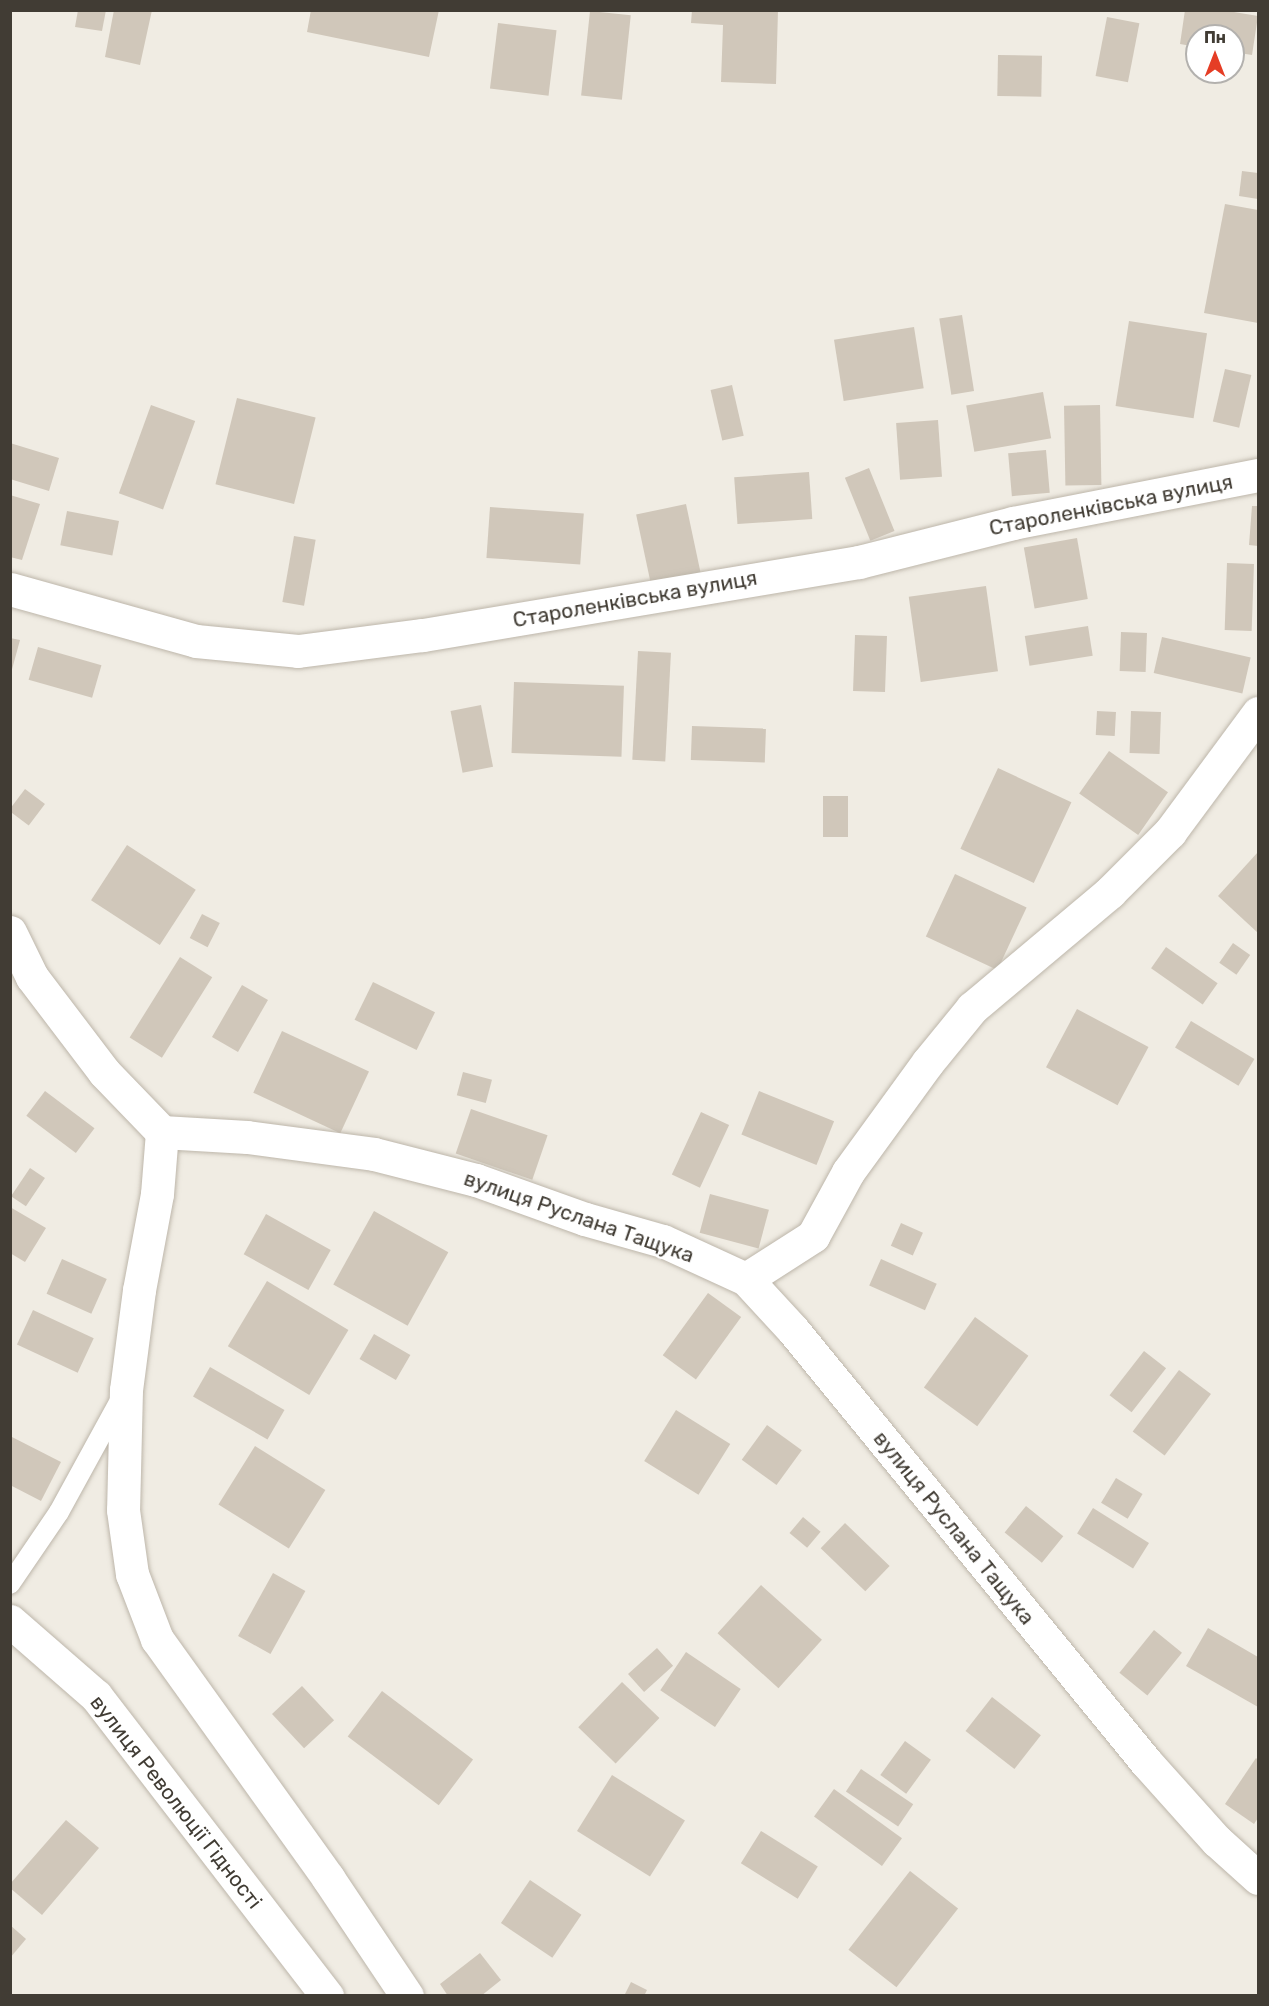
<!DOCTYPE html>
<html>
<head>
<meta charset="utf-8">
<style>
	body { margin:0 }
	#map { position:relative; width:1269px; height:2006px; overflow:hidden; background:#f0ece3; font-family:Rubik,sans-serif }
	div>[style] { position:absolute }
	.building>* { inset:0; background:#d0c7ba; transform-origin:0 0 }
	.roads { filter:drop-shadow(0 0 2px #bdb6aa) drop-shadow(0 0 2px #bdb6aa) }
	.lane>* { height:20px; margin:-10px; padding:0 10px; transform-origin:10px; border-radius:10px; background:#fff }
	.street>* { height:33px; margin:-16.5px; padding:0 16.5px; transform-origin:16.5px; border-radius:16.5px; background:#fff }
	span { translate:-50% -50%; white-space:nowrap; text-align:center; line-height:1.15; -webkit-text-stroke:4.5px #fff; paint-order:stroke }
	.street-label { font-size:21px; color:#413c34 }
	.frame { position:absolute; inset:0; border:12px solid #413c34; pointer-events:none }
	.north { position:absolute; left:1185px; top:24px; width:60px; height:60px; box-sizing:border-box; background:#fff; border:2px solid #b3b1ae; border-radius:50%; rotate:0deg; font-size:16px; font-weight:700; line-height:24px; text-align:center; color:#413c34 }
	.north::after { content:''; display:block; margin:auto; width:21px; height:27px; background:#e53d25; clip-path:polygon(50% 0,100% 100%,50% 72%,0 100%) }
</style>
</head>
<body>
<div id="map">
	<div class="building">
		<i style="clip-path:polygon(78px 10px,106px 10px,102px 31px,75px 27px)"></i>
		<i style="clip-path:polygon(114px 10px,152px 10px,140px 65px,105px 57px)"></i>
		<i style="clip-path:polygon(311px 10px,439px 10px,429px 57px,307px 32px)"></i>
		<i style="clip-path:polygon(692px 10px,778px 10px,776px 84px,721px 82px,723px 25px,691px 23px)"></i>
		<i style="clip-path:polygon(1185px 10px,1222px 10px,1258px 16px,1252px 55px,1233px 52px,1233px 36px,1197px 36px,1197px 47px,1180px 44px)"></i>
		<i style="left:590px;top:11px;width:41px;height:85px;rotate:6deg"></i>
		<i style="left:1107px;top:17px;width:33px;height:60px;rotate:11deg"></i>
		<i style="left:498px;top:23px;width:59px;height:66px;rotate:7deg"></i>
		<i style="left:998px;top:55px;width:44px;height:41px;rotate:1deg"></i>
		<i style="clip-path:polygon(1242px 171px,1258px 173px,1258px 199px,1239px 196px)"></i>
		<i style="clip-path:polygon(1225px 204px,1258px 210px,1258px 323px,1204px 313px)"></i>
		<i style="left:962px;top:315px;width:77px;height:23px;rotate:81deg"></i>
		<i style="left:1129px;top:321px;width:79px;height:86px;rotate:9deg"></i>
		<i style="left:914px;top:327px;width:62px;height:81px;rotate:81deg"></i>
		<i style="left:1225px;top:369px;width:27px;height:54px;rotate:13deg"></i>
		<i style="left:732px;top:385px;width:52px;height:22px;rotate:77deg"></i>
		<i style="left:1043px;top:392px;width:47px;height:78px;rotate:80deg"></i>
		<i style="left:237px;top:398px;width:81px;height:89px;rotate:14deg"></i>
		<i style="left:151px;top:405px;width:47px;height:94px;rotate:20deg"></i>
		<i style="left:1100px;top:405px;width:80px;height:36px;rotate:89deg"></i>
		<i style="left:938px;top:420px;width:57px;height:42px;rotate:86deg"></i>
		<i style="clip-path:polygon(10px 443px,59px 458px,49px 491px,10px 479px)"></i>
		<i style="left:1046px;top:450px;width:43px;height:38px;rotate:85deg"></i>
		<i style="left:869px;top:468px;width:68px;height:26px;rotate:68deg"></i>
		<i style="left:809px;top:472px;width:47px;height:75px;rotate:86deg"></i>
		<i style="clip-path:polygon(10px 495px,40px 504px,22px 560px,10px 557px)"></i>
		<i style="left:686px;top:504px;width:72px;height:51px;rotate:78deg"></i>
		<i style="clip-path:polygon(1252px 506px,1258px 506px,1258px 546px,1249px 545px)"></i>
		<i style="left:490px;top:507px;width:94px;height:51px;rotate:4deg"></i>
		<i style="left:67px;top:511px;width:53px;height:35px;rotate:11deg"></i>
		<i style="left:294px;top:536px;width:22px;height:67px;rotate:10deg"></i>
		<i style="left:1077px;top:538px;width:62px;height:54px;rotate:80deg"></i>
		<i style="left:1227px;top:563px;width:27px;height:67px;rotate:2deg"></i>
		<i style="left:986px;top:586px;width:86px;height:78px;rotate:82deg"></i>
		<i style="left:1088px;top:626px;width:30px;height:64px;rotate:81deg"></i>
		<i style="left:1121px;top:632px;width:26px;height:39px;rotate:2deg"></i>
		<i style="left:855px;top:635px;width:32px;height:56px;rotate:2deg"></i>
		<i style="left:1162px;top:637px;width:91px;height:37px;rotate:13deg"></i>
		<i style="clip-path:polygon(10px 638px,20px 640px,11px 673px,10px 673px)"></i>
		<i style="left:38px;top:647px;width:66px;height:34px;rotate:16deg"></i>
		<i style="left:638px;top:651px;width:33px;height:109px;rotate:3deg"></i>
		<i style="left:514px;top:682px;width:110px;height:71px;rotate:2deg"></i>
		<i style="left:481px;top:705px;width:63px;height:31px;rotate:79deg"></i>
		<i style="left:1097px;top:711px;width:19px;height:24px;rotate:3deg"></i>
		<i style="left:1131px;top:711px;width:30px;height:42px;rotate:2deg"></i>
		<i style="left:692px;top:726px;width:74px;height:34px;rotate:2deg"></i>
		<i style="left:1109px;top:751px;width:72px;height:52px;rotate:35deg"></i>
		<i style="left:998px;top:768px;width:81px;height:89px;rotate:25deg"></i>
		<i style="left:25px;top:789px;width:25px;height:27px;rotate:37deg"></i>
		<i style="left:823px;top:796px;width:25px;height:41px"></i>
		<i style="left:127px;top:845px;width:82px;height:66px;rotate:33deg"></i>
		<i style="clip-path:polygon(1258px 852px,1258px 933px,1218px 896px)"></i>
		<i style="left:955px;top:874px;width:79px;height:69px;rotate:25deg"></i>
		<i style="left:202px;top:914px;width:20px;height:27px;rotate:27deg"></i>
		<i style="left:1233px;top:943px;width:21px;height:24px;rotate:35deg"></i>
		<i style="left:1166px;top:947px;width:63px;height:26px;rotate:35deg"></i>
		<i style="left:180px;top:957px;width:38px;height:95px;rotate:32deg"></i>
		<i style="left:373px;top:982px;width:69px;height:42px;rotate:26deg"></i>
		<i style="left:242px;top:985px;width:30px;height:60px;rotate:30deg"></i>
		<i style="left:1077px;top:1009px;width:81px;height:66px;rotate:28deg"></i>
		<i style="left:1191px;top:1021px;width:74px;height:31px;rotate:31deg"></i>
		<i style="left:282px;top:1031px;width:96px;height:68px;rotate:25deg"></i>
		<i style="left:463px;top:1072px;width:30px;height:24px;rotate:15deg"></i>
		<i style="left:45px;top:1091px;width:62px;height:31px;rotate:37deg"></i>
		<i style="left:759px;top:1091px;width:81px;height:47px;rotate:22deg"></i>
		<i style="left:471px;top:1109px;width:81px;height:47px;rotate:19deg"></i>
		<i style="left:701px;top:1112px;width:31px;height:69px;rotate:25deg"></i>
		<i style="left:30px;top:1168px;width:18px;height:34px;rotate:34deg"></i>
		<i style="left:710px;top:1194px;width:61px;height:40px;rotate:15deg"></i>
		<i style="clip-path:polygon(10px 1207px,46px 1228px,25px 1262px,10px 1253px)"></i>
		<i style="left:374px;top:1211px;width:85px;height:84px;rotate:29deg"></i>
		<i style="left:266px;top:1214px;width:74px;height:46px;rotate:29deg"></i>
		<i style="left:901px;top:1223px;width:24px;height:25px;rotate:24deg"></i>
		<i style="left:62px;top:1259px;width:49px;height:38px;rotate:24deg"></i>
		<i style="left:881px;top:1259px;width:61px;height:29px;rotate:24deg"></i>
		<i style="left:267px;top:1281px;width:95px;height:76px;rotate:31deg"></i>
		<i style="left:708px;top:1293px;width:41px;height:77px;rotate:36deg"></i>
		<i style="left:33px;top:1310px;width:67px;height:38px;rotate:25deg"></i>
		<i style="left:975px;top:1317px;width:66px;height:87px;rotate:36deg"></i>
		<i style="left:374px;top:1334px;width:42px;height:29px;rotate:30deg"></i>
		<i style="left:1144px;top:1351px;width:28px;height:56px;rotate:38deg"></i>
		<i style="left:210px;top:1367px;width:86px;height:34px;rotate:30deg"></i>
		<i style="left:1179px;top:1370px;width:40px;height:77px;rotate:37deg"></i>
		<i style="left:676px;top:1410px;width:64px;height:60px;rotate:32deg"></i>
		<i style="left:767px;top:1425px;width:43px;height:43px;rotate:36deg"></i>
		<i style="clip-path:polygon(10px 1436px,61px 1462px,41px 1501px,10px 1485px)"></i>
		<i style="left:255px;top:1446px;width:83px;height:69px;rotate:32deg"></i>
		<i style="left:1116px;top:1478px;width:31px;height:29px;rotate:31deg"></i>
		<i style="left:1026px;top:1506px;width:48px;height:34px;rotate:39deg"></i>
		<i style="left:1093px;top:1508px;width:66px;height:30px;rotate:32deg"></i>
		<i style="left:803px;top:1517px;width:23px;height:21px;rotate:40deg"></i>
		<i style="left:845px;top:1523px;width:62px;height:35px;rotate:44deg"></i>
		<i style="left:273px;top:1573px;width:37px;height:72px;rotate:29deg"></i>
		<i style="left:761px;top:1585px;width:82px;height:65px;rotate:42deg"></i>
		<i style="clip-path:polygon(1208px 1628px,1258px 1657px,1258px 1707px,1186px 1666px)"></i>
		<i style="left:1154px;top:1630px;width:36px;height:55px;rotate:39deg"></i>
		<i style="left:657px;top:1648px;width:24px;height:39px;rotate:48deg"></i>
		<i style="left:686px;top:1652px;width:66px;height:46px;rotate:34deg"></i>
		<i style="left:622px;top:1682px;width:52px;height:63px;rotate:44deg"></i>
		<i style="left:302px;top:1686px;width:47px;height:41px;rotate:47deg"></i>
		<i style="left:382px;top:1691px;width:114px;height:57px;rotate:37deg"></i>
		<i style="left:992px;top:1697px;width:62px;height:43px;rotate:38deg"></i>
		<i style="left:905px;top:1741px;width:32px;height:42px;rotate:36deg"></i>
		<i style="clip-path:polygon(1256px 1758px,1258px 1760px,1258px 1818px,1254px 1824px,1225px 1804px)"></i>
		<i style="left:861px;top:1769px;width:63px;height:27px;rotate:34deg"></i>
		<i style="left:612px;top:1775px;width:86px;height:66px;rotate:32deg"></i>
		<i style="left:834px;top:1789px;width:84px;height:34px;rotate:36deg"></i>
		<i style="clip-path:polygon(66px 1820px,99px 1848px,42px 1915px,10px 1888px,10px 1884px)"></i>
		<i style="left:761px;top:1831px;width:67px;height:38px;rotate:32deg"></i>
		<i style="left:910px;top:1871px;width:61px;height:100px;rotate:38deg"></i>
		<i style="left:530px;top:1880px;width:62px;height:52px;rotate:34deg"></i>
		<i style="clip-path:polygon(10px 1925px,26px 1939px,10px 1958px)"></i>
		<i style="clip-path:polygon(480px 1953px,501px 1980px,481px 1996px,448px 1996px,440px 1984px)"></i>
		<i style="clip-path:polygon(631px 1982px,647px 1990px,644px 1996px,624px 1996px)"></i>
	</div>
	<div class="roads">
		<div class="lane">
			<i style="left:10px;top:1584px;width:87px;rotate:-55.8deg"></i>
			<i style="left:59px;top:1512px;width:131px;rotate:-61.3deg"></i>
		</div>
		<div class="street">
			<i style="left:10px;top:589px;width:193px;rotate:15.6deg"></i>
			<i style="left:196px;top:641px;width:102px;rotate:5.6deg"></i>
			<i style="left:298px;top:651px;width:126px;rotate:-7.3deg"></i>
			<i style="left:423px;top:635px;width:442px;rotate:-9.5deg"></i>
			<i style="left:859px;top:562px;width:159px;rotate:-14.2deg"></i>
			<i style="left:1013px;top:523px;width:250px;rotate:-11.1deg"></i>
			<i style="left:10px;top:932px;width:50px;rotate:63.9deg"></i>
			<i style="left:32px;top:977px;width:119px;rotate:52.8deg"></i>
			<i style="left:104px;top:1072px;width:83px;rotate:46deg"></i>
			<i style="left:162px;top:1132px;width:85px;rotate:3.4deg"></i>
			<i style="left:247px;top:1137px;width:128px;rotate:7.6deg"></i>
			<i style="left:374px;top:1154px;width:105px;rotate:14.3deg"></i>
			<i style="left:476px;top:1180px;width:116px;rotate:19.7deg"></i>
			<i style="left:585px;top:1219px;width:81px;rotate:15.8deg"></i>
			<i style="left:663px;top:1241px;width:91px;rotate:24.6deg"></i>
			<i style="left:746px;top:1279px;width:69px;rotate:47.3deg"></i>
			<i style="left:793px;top:1330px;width:558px;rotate:50.75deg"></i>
			<i style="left:1146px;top:1762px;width:106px;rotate:48.1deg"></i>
			<i style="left:1217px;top:1841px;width:55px;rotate:42.1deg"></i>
			<i style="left:162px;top:1132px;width:62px;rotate:94.6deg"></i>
			<i style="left:157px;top:1194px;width:98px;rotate:100.6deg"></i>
			<i style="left:139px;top:1290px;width:101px;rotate:97.4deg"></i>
			<i style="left:126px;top:1390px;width:120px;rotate:91.4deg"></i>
			<i style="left:123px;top:1510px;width:65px;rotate:82deg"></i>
			<i style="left:132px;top:1574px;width:70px;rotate:69deg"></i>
			<i style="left:157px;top:1639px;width:294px;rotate:54.4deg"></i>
			<i style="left:328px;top:1878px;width:142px;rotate:56.2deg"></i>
			<i style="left:746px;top:1279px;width:80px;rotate:-32.7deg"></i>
			<i style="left:813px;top:1236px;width:73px;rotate:-61.3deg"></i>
			<i style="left:848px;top:1172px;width:136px;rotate:-54deg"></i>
			<i style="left:928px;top:1062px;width:70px;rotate:-50.8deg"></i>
			<i style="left:972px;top:1008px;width:180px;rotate:-40deg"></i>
			<i style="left:1110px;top:892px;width:85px;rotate:-45deg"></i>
			<i style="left:1170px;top:832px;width:148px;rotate:-53.5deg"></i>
			<i style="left:10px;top:1621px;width:114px;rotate:41.1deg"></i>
			<i style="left:96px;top:1696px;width:379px;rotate:52.4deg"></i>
		</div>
	</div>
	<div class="street-label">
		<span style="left:1111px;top:505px;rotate:-11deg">Староленківська вулиця</span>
		<span style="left:635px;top:599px;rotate:-10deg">Староленківська вулиця</span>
		<span style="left:579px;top:1217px;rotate:19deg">вулиця Руслана Тащука</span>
		<span style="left:954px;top:1528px;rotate:51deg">вулиця Руслана Тащука</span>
		<span style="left:176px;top:1802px;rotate:52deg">вулиця Революції Гідності</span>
	</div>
	<div class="frame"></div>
	<div class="north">Пн</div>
</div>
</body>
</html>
